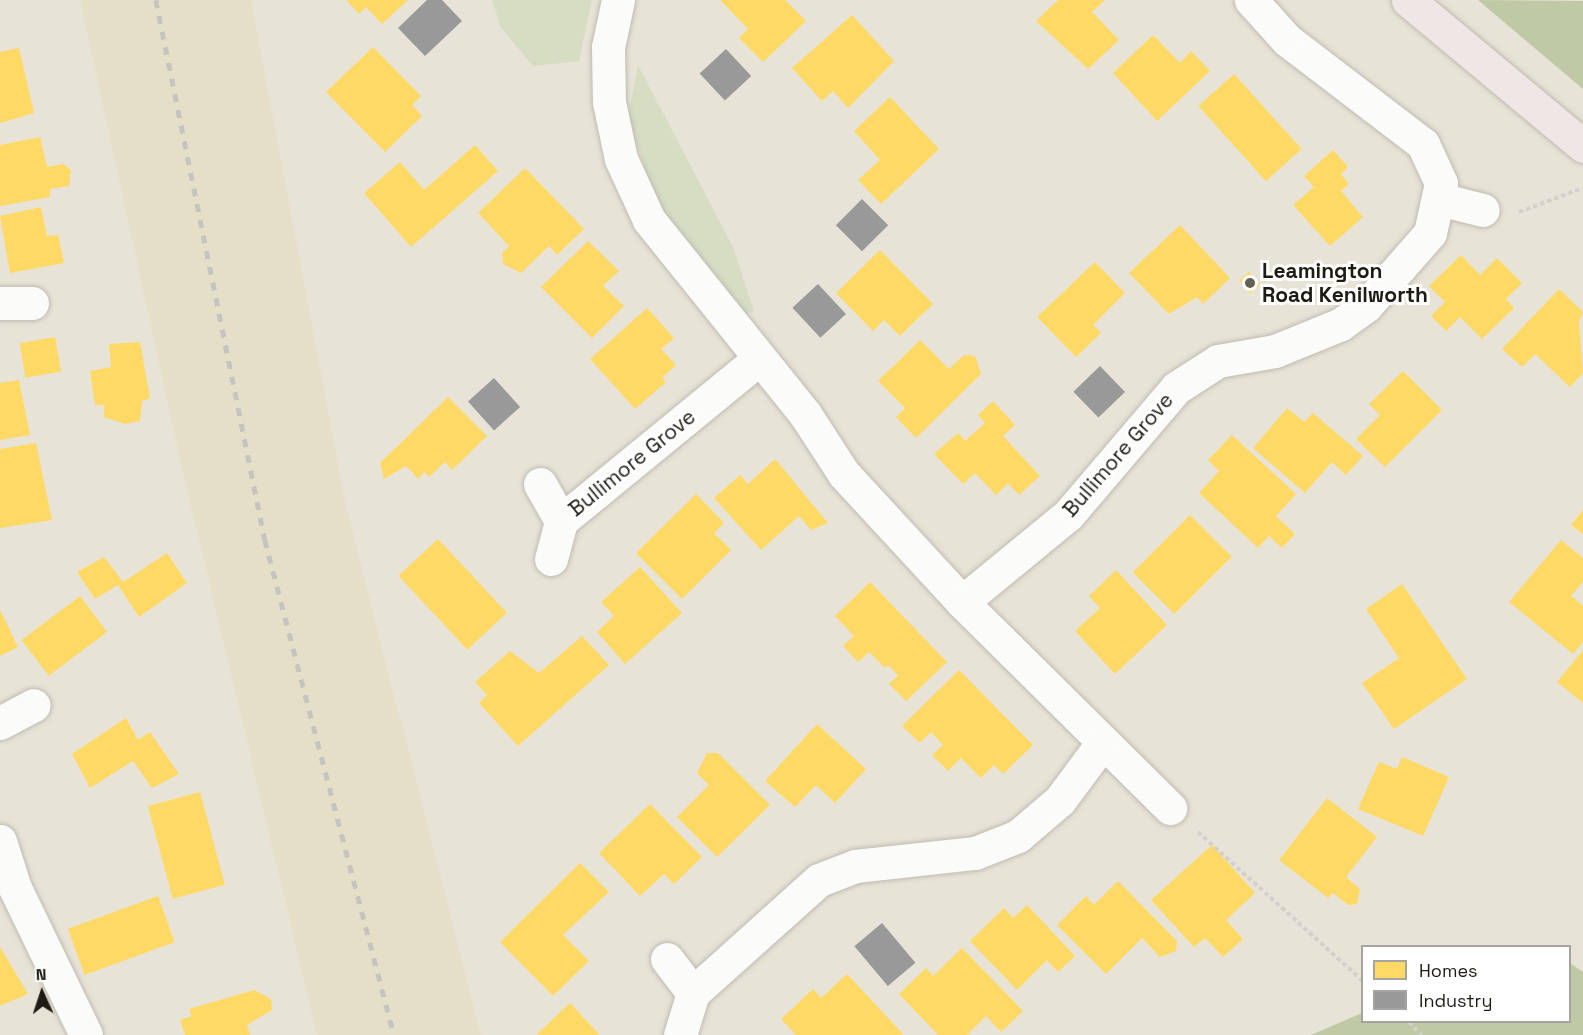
<!DOCTYPE html>
<html>
<head>
<meta charset="utf-8">
<style>
	body { margin:0 }
	#map { position:relative; width:1583px; height:1035px; overflow:hidden; background:#e7e3d6; font-family:"Space Grotesk",sans-serif }
	div>[style] { position:absolute }
	.built>* { inset:0; background:#e6dfc8 }
	.green>* { inset:0; background:#d6ddc2 }
	.forest>* { inset:0; background:#bfc9a5 }
	.homes>* { inset:0; background:#ffd966; transform-origin:0 0 }
	.industry>* { inset:0; background:#999; transform-origin:0 0 }
	.path>* { height:4px; margin-top:-2px; transform-origin:0; background:repeating-linear-gradient(90deg,#d2d1ce 0 4.5px,transparent 0 7.5px) }
	.roads { filter:drop-shadow(0 0 2px #bfbbb1) drop-shadow(0 0 2px #bfbbb1) }
	.minor>* { height:33px; margin:-16.5px; padding:0 16.5px; transform-origin:16.5px; border-radius:16.5px; background:#fbfbf9 }
	.primary>* { height:33px; margin:-16.5px; padding:0 16.5px; transform-origin:16.5px; border-radius:16.5px; background:#f0e6e6 }
	.rail>* { height:4.5px; margin-top:-2.25px; transform-origin:0; background:repeating-linear-gradient(90deg,#c6c4c1 0 8px,transparent 0 16px) }
	.dots>* { width:16px; height:16px; translate:-50% -50%; box-sizing:border-box; border:3px solid #fff; border-radius:50% }
	span { translate:-50% -50%; white-space:nowrap; text-align:center; line-height:1.15; -webkit-text-stroke:6px #fff; paint-order:stroke }
	.poi-label { font-size:21px; color:#1d1b12; font-weight:700 }
	.left { translate:0 -50%; text-align:left }
	.street-label { font-size:21px; color:#1d1b12 }
	.legend { position:absolute; left:1361px; top:945px; width:210px; height:78px; box-sizing:border-box; background:#fff; border:2px solid #a5a4a0; margin:0; padding:8px 10px; list-style:none; font-size:18px; color:#1d1b12 }
	.legend li { display:flex; align-items:center; gap:12px; height:30px }
	.legend b { width:30px; border:2px solid #a5a4a0 }
	.north { position:absolute; left:12px; top:963px; width:60px; height:60px; -webkit-text-stroke:4px #fff; paint-order:stroke; rotate:357deg; font-size:16px; font-weight:700; line-height:24px; text-align:center; color:#1d1b12 }
	.north::after { content:''; display:block; margin:auto; width:21px; height:27px; background:#1d1b12; clip-path:polygon(50% 0,100% 100%,50% 72%,0 100%) }
</style>
</head>
<body>
<div id="map">
	<div class="built">
		<i style="clip-path:polygon(80px 0,251px 0,346px 506px,481px 1035px,317px 1035px,180px 460px)"></i>
	</div>
	<div class="green">
		<i style="clip-path:polygon(492px 0,592px 0,579px 61px,533px 66px,501px 28px)"></i>
		<i style="clip-path:polygon(638px 65px,733px 247px,754px 312px,742px 315px,662px 219px,628px 117px)"></i>
	</div>
	<div class="forest">
		<i style="clip-path:polygon(1478px 0,1583px 1px,1583px 89px)"></i>
		<i style="clip-path:polygon(1570px 963px,1583px 972px,1583px 1035px,1311px 1035px,1362px 1013px,1362px 1022px,1570px 1022px)"></i>
	</div>
	<div class="homes">
		<i style="clip-path:polygon(346px 0,408px 0,382px 24px,366px 7px,359px 14px)"></i>
		<i style="clip-path:polygon(720px 0,785px 0,806px 21px,763px 62px,739px 38px,748px 29px)"></i>
		<i style="clip-path:polygon(1058px 0,1105px 0,1092px 12px,1119px 40px,1088px 69px,1036px 21px)"></i>
		<i style="clip-path:polygon(852px 15px,894px 61px,848px 108px,833px 91px,822px 101px,792px 68px)"></i>
		<i style="clip-path:polygon(1153px 35px,1180px 63px,1191px 51px,1210px 71px,1157px 121px,1113px 73px)"></i>
		<i style="clip-path:polygon(373px 47px,421px 96px,412px 105px,422px 116px,385px 152px,326px 92px)"></i>
		<i style="clip-path:polygon(19px 48px,34px 113px,0 123px,0 52px)"></i>
		<i style="left:1234px;top:74px;width:101px;height:48px;rotate:48deg"></i>
		<i style="clip-path:polygon(890px 97px,939px 149px,881px 204px,858px 180px,880px 160px,854px 131px)"></i>
		<i style="clip-path:polygon(40px 137px,47px 167px,63px 164px,71px 170px,69px 186px,50px 189px,50px 197px,0 206px,0 145px)"></i>
		<i style="clip-path:polygon(475px 145px,498px 171px,411px 247px,364px 193px,400px 162px,424px 190px)"></i>
		<i style="clip-path:polygon(1333px 150px,1348px 167px,1341px 174px,1349px 184px,1341px 191px,1363px 217px,1330px 246px,1293px 205px,1314px 187px,1304px 176px)"></i>
		<i style="clip-path:polygon(525px 168px,584px 229px,557px 255px,549px 246px,521px 273px,503px 264px,502px 253px,509px 246px,478px 213px)"></i>
		<i style="clip-path:polygon(41px 207px,47px 236px,58px 235px,64px 263px,10px 273px,0 216px)"></i>
		<i style="clip-path:polygon(1180px 225px,1230px 278px,1203px 304px,1197px 297px,1169px 314px,1129px 273px)"></i>
		<i style="clip-path:polygon(588px 241px,619px 271px,603px 286px,624px 306px,592px 338px,541px 287px)"></i>
		<i style="clip-path:polygon(880px 250px,933px 304px,900px 336px,884px 320px,873px 331px,836px 293px)"></i>
		<i style="clip-path:polygon(1461px 255px,1480px 275px,1497px 258px,1522px 283px,1506px 299px,1514px 308px,1482px 339px,1460px 317px,1446px 331px,1431px 316px,1445px 302px,1429px 286px)"></i>
		<i style="clip-path:polygon(1095px 262px,1125px 293px,1093px 325px,1101px 333px,1076px 357px,1037px 317px)"></i>
		<i style="left:1249px;top:272px;width:17px;height:13px;rotate:50deg"></i>
		<i style="clip-path:polygon(1559px 289px,1583px 312px,1579px 322px,1583px 373px,1570px 387px,1535px 354px,1522px 367px,1502px 349px)"></i>
		<i style="clip-path:polygon(647px 308px,674px 338px,661px 349px,676px 365px,662px 378px,666px 382px,635px 409px,590px 359px)"></i>
		<i style="left:55px;top:337px;width:35px;height:36px;rotate:80deg"></i>
		<i style="clip-path:polygon(920px 340px,949px 369px,964px 355px,975px 356px,981px 374px,916px 438px,896px 417px,905px 408px,878px 381px)"></i>
		<i style="clip-path:polygon(140px 342px,150px 398px,142px 401px,140px 421px,125px 424px,104px 417px,104px 405px,95px 405px,90px 371px,111px 367px,109px 344px)"></i>
		<i style="clip-path:polygon(1403px 371px,1442px 410px,1385px 467px,1356px 439px,1380px 415px,1369px 404px)"></i>
		<i style="clip-path:polygon(19px 380px,30px 435px,0 440px,0 383px)"></i>
		<i style="clip-path:polygon(448px 397px,487px 436px,452px 470px,445px 462px,429px 477px,424px 472px,418px 479px,406px 466px,384px 479px,380px 463px)"></i>
		<i style="clip-path:polygon(993px 401px,1015px 425px,1003px 436px,1040px 476px,1019px 495px,1008px 483px,996px 495px,975px 473px,963px 484px,934px 454px,958px 433px,965px 441px,985px 423px,978px 415px)"></i>
		<i style="clip-path:polygon(1287px 408px,1304px 422px,1313px 413px,1363px 456px,1346px 475px,1332px 462px,1305px 493px,1253px 448px)"></i>
		<i style="clip-path:polygon(1232px 435px,1296px 494px,1276px 516px,1295px 534px,1282px 548px,1269px 536px,1258px 548px,1199px 493px,1219px 471px,1208px 460px)"></i>
		<i style="clip-path:polygon(36px 443px,52px 520px,0 528px,0 449px)"></i>
		<i style="clip-path:polygon(775px 459px,828px 523px,811px 530px,799px 516px,761px 550px,714px 498px,740px 475px,748px 484px)"></i>
		<i style="clip-path:polygon(696px 494px,724px 523px,714px 533px,731px 550px,682px 599px,636px 553px)"></i>
		<i style="clip-path:polygon(1583px 510px,1583px 534px,1571px 525px)"></i>
		<i style="left:1190px;top:515px;width:59px;height:81px;rotate:45deg"></i>
		<i style="left:438px;top:539px;width:101px;height:54px;rotate:47deg"></i>
		<i style="clip-path:polygon(1561px 540px,1583px 558px,1583px 582px,1571px 596px,1583px 606px,1583px 642px,1573px 654px,1509px 602px)"></i>
		<i style="clip-path:polygon(167px 553px,187px 583px,139px 617px,118px 585px,95px 599px,77px 572px,104px 557px,123px 582px)"></i>
		<i style="clip-path:polygon(640px 567px,682px 613px,625px 664px,597px 632px,614px 616px,601px 602px)"></i>
		<i style="clip-path:polygon(1116px 570px,1167px 625px,1115px 674px,1075px 631px,1100px 608px,1089px 596px)"></i>
		<i style="clip-path:polygon(870px 582px,947px 662px,906px 701px,889px 684px,898px 675px,888px 665px,885px 668px,869px 652px,858px 662px,843px 646px,854px 636px,835px 616px)"></i>
		<i style="clip-path:polygon(1402px 584px,1467px 679px,1394px 729px,1362px 683px,1399px 658px,1366px 609px)"></i>
		<i style="left:80px;top:596px;width:45px;height:73px;rotate:53deg"></i>
		<i style="clip-path:polygon(0 610px,18px 647px,0 656px)"></i>
		<i style="clip-path:polygon(582px 636px,609px 665px,518px 746px,479px 703px,487px 695px,475px 682px,510px 651px,539px 673px)"></i>
		<i style="clip-path:polygon(1583px 650px,1583px 703px,1557px 682px)"></i>
		<i style="clip-path:polygon(959px 670px,1033px 745px,1003px 774px,994px 765px,981px 778px,961px 758px,948px 771px,932px 755px,943px 745px,931px 732px,920px 743px,902px 726px)"></i>
		<i style="clip-path:polygon(126px 718px,138px 740px,150px 732px,179px 774px,152px 788px,133px 761px,90px 788px,72px 754px)"></i>
		<i style="clip-path:polygon(817px 724px,866px 769px,835px 803px,816px 785px,795px 807px,765px 781px)"></i>
		<i style="clip-path:polygon(707px 753px,718px 753px,770px 805px,717px 857px,677px 817px,709px 785px,697px 773px)"></i>
		<i style="clip-path:polygon(1402px 757px,1449px 777px,1423px 836px,1358px 809px,1379px 762px,1397px 769px)"></i>
		<i style="left:200px;top:792px;width:96px;height:54px;rotate:75deg"></i>
		<i style="clip-path:polygon(1327px 798px,1377px 837px,1346px 877px,1360px 889px,1357px 904px,1348px 905px,1333px 893px,1328px 898px,1279px 860px)"></i>
		<i style="clip-path:polygon(650px 804px,702px 857px,674px 884px,664px 874px,640px 896px,599px 853px)"></i>
		<i style="clip-path:polygon(1212px 845px,1255px 893px,1226px 920px,1243px 939px,1223px 957px,1205px 938px,1194px 947px,1151px 900px)"></i>
		<i style="clip-path:polygon(580px 863px,609px 892px,563px 935px,589px 961px,553px 996px,500px 942px)"></i>
		<i style="clip-path:polygon(1118px 881px,1177px 941px,1176px 951px,1160px 957px,1142px 938px,1106px 974px,1057px 925px,1086px 896px,1094px 905px)"></i>
		<i style="left:158px;top:896px;width:49px;height:96px;rotate:70deg"></i>
		<i style="clip-path:polygon(1027px 905px,1075px 956px,1058px 972px,1047px 960px,1017px 990px,970px 941px,1004px 908px,1013px 918px)"></i>
		<i style="clip-path:polygon(0 947px,28px 994px,0 1006px)"></i>
		<i style="clip-path:polygon(962px 948px,1023px 1011px,1001px 1032px,986px 1016px,967px 1035px,938px 1035px,899px 994px,926px 968px,933px 976px)"></i>
		<i style="clip-path:polygon(847px 974px,904px 1035px,796px 1035px,781px 1019px,813px 989px,821px 998px)"></i>
		<i style="clip-path:polygon(254px 990px,271px 999px,272px 1010px,247px 1025px,250px 1035px,185px 1035px,180px 1020px,192px 1016px,189px 1009px)"></i>
		<i style="clip-path:polygon(570px 1003px,600px 1035px,536px 1035px)"></i>
	</div>
	<div class="industry">
		<i style="clip-path:polygon(427px 0,442px 0,462px 21px,425px 56px,398px 28px)"></i>
		<i style="left:726px;top:49px;width:37px;height:36px;rotate:47deg"></i>
		<i style="left:862px;top:199px;width:37px;height:37px;rotate:45deg"></i>
		<i style="left:818px;top:284px;width:41px;height:35px;rotate:47deg"></i>
		<i style="left:1100px;top:366px;width:36px;height:37px;rotate:46deg"></i>
		<i style="left:494px;top:378px;width:39px;height:35px;rotate:48deg"></i>
		<i style="left:882px;top:923px;width:52px;height:36px;rotate:50deg"></i>
	</div>
	<div class="path">
		<i style="left:1519px;top:212px;width:68px;rotate:-20.6deg"></i>
		<i style="left:1198px;top:832px;width:221px;rotate:42.1deg"></i>
		<i style="left:1409px;top:1022px;width:18px;rotate:47deg"></i>
	</div>
	<div class="roads">
		<div class="minor">
			<i style="left:618px;top:0;width:48px;rotate:102deg"></i>
			<i style="left:608px;top:47px;width:55px;rotate:89deg"></i>
			<i style="left:609px;top:102px;width:58px;rotate:78.1deg"></i>
			<i style="left:621px;top:159px;width:67px;rotate:65.3deg"></i>
			<i style="left:649px;top:220px;width:249px;rotate:51.2deg"></i>
			<i style="left:805px;top:414px;width:72px;rotate:57deg"></i>
			<i style="left:844px;top:474px;width:174px;rotate:47.3deg"></i>
			<i style="left:962px;top:602px;width:137px;rotate:-39.4deg"></i>
			<i style="left:1068px;top:515px;width:167px;rotate:-49.6deg"></i>
			<i style="left:1176px;top:388px;width:50px;rotate:-32.7deg"></i>
			<i style="left:1218px;top:361px;width:58px;rotate:-10deg"></i>
			<i style="left:1275px;top:351px;width:71px;rotate:-22.2deg"></i>
			<i style="left:1341px;top:324px;width:31px;rotate:-36deg"></i>
			<i style="left:1366px;top:306px;width:97px;rotate:-48.8deg"></i>
			<i style="left:1430px;top:233px;width:51px;rotate:-77.6deg"></i>
			<i style="left:1441px;top:183px;width:43px;rotate:-114.8deg"></i>
			<i style="left:1423px;top:144px;width:171px;rotate:-142.6deg"></i>
			<i style="left:1287px;top:40px;width:54px;rotate:-132deg"></i>
			<i style="left:1439px;top:199px;width:45px;rotate:14deg"></i>
			<i style="left:0;top:303px;width:32px"></i>
			<i style="left:540px;top:484px;width:43px;rotate:60.4deg"></i>
			<i style="left:551px;top:559px;width:39px;rotate:-75deg"></i>
			<i style="left:561px;top:521px;width:256px;rotate:-39.3deg"></i>
			<i style="left:962px;top:602px;width:293px;rotate:44.7deg"></i>
			<i style="left:0;top:723px;width:38px;rotate:-28deg"></i>
			<i style="left:0;top:841px;width:49px;rotate:72.3deg"></i>
			<i style="left:15px;top:888px;width:163px;rotate:64.2deg"></i>
			<i style="left:667px;top:959px;width:43px;rotate:52.6deg"></i>
			<i style="left:693px;top:993px;width:44px;rotate:107.2deg"></i>
			<i style="left:693px;top:993px;width:169px;rotate:-41.9deg"></i>
			<i style="left:819px;top:880px;width:39px;rotate:-21deg"></i>
			<i style="left:855px;top:866px;width:121px;rotate:-6.2deg"></i>
			<i style="left:975px;top:853px;width:46px;rotate:-21.6deg"></i>
			<i style="left:1018px;top:836px;width:55px;rotate:-40.6deg"></i>
			<i style="left:1060px;top:800px;width:72px;rotate:-53.4deg"></i>
		</div>
		<div class="primary">
			<i style="left:1408px;top:0;width:228px;rotate:39.8deg"></i>
		</div>
	</div>
	<div class="rail">
		<i style="left:156px;top:0;width:551px;rotate:78.59deg"></i>
		<i style="left:265px;top:540px;width:512px;rotate:75.39deg"></i>
	</div>
	<div class="dots">
		<i style="left:1250px;top:283px;background:#646157"></i>
	</div>
	<div class="poi-label">
		<span class="left" style="left:1262px;top:283px">Leamington<br>Road Kenilworth</span>
	</div>
	<div class="street-label">
		<span style="left:1118px;top:455px;rotate:-49deg">Bullimore Grove</span>
		<span style="left:632px;top:463px;rotate:-39deg">Bullimore Grove</span>
	</div>
	<ul class="legend">
	<li><b style="height:16px;background:#ffd966"></b>Homes</li>
	<li><b style="height:16px;background:#999"></b>Industry</li>
	</ul>
	<div class="north">N</div>
</div>
</body>
</html>
